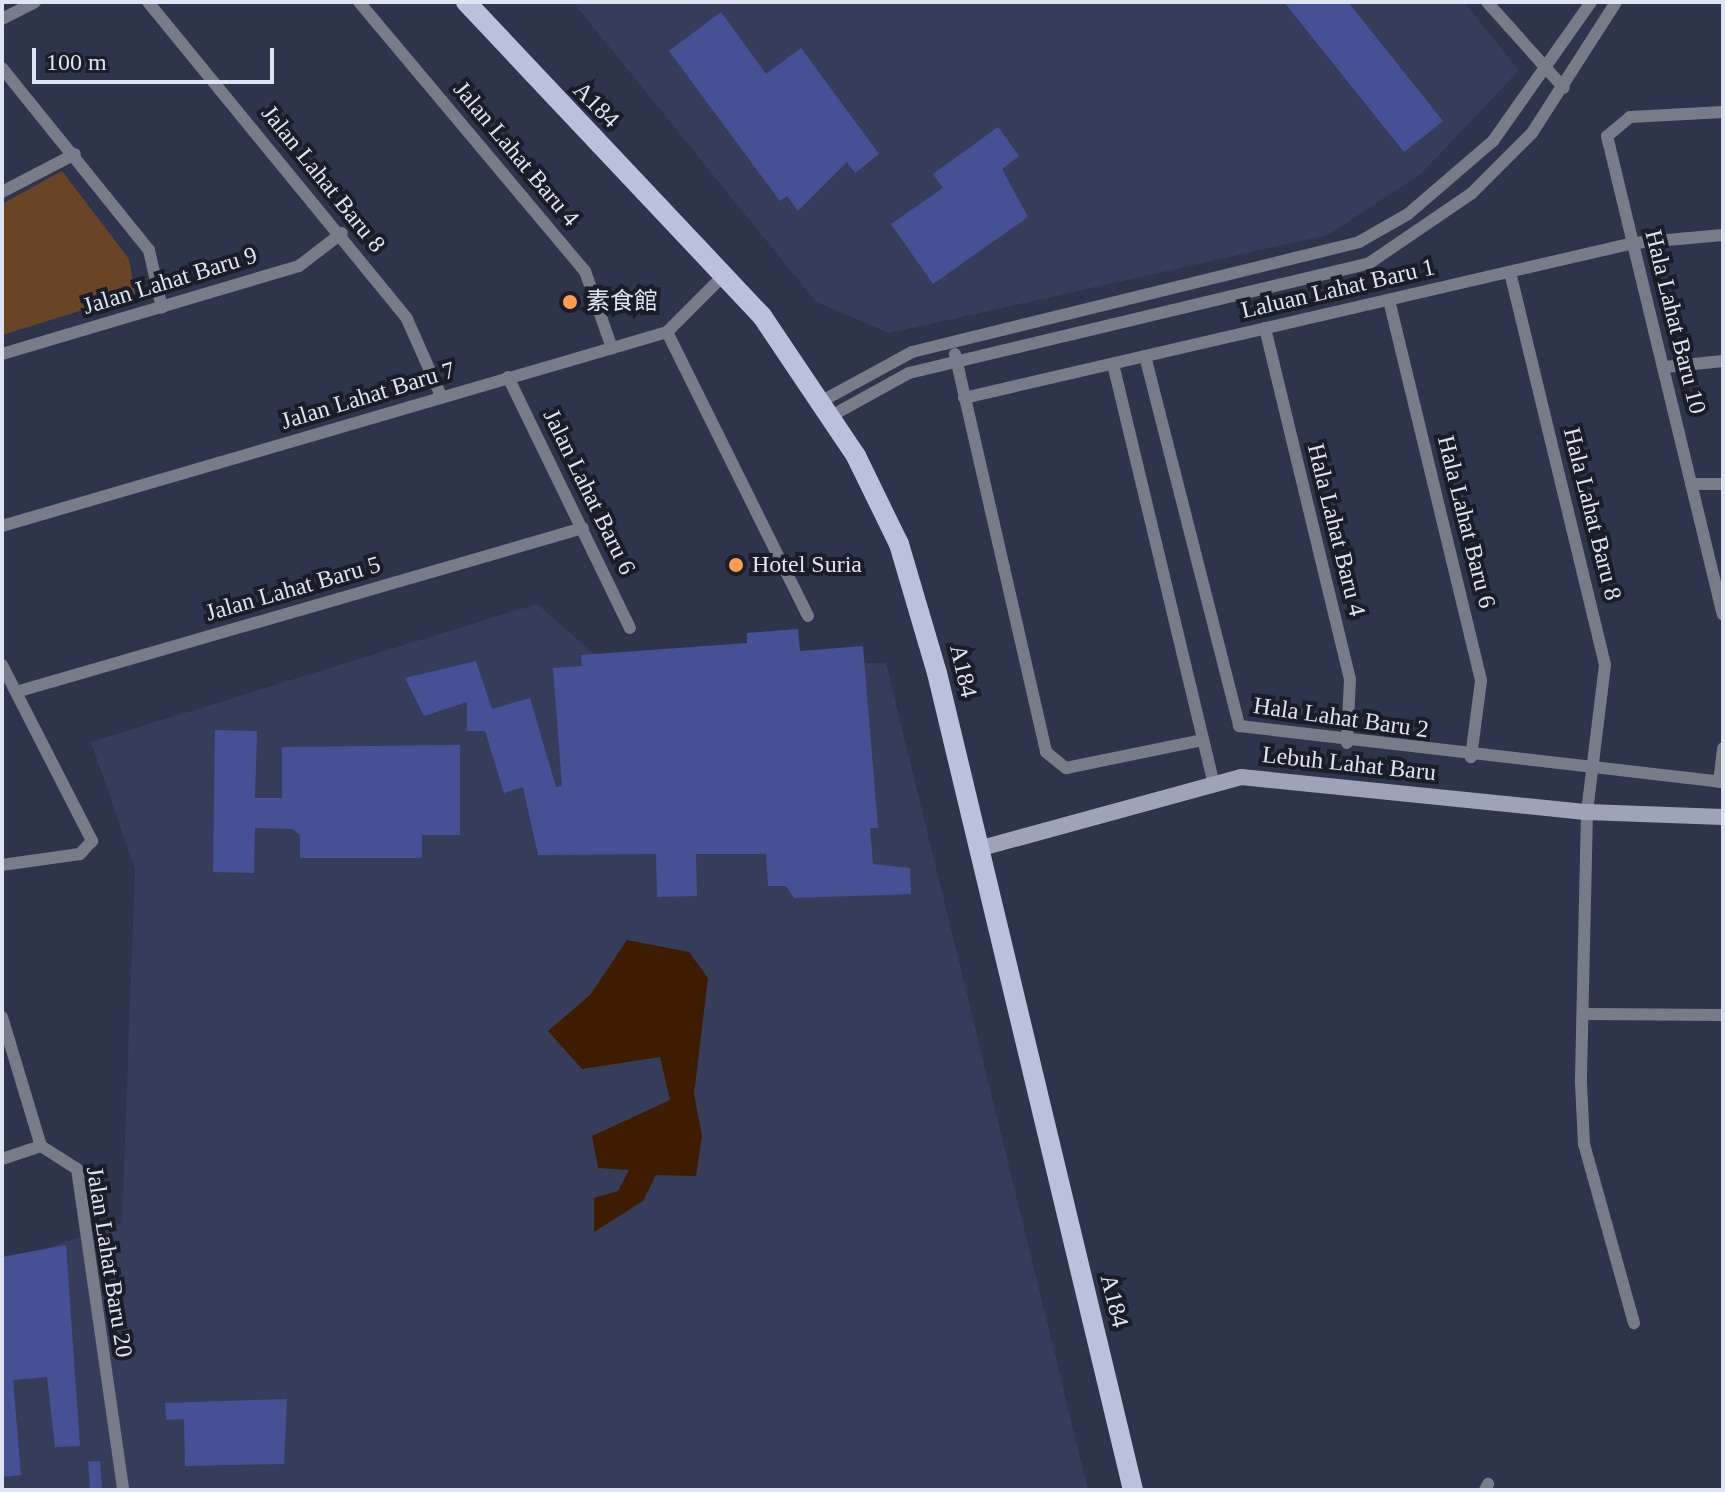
<!DOCTYPE html>
<html>
<head>
<meta charset="utf-8">
<style>
	body { margin:0 }
	#map { position:relative; width:1725px; height:1492px; overflow:hidden; background:#2e344c; font-family:"Times New Roman","Noto Sans SC",serif }
	div>[style] { position:absolute }
	.built>* { inset:0; background:#363d5b }
	.green>* { inset:0; background:#6a4427 }
	.water>* { inset:0; background:#3d1c00 }
	.building>* { inset:0; background:#455194; transform-origin:0 0 }
	.street>* { height:12px; margin:-6px; padding:0 6px; transform-origin:6px; border-radius:6px; background:#787c88 }
	.secondary>* { height:16px; margin:-8px; padding:0 8px; transform-origin:8px; border-radius:8px; background:#9ea3b7 }
	.primary>* { height:20px; margin:-10px; padding:0 10px; transform-origin:10px; border-radius:10px; background:#bbc1db }
	.dots>* { width:22px; height:22px; translate:-50% -50%; box-sizing:border-box; border:4px solid #1a1d27; border-radius:50% }
	span { translate:-50% -50%; white-space:nowrap; text-align:center; line-height:1.15; -webkit-text-stroke:8px #1a1d27; paint-order:stroke }
	.street-label { font-size:24px; color:#dfe4f3 }
	.poi-label { font-size:24px; color:#dfe4f3 }
	.left { translate:0 -50%; text-align:left }
	.frame { position:absolute; inset:0; border:4px solid #dfe4f3; pointer-events:none }
	.scale { position:absolute; left:32px; top:48px; width:242px; height:36px; box-sizing:border-box; border:4px solid #dfe4f3; border-top:0; padding-left:10px; font-size:24px; line-height:28px; white-space:nowrap; color:#dfe4f3; -webkit-text-stroke:6px #1a1d27; paint-order:stroke }
</style>
</head>
<body>
<div id="map">
	<div class="built">
		<i style="clip-path:polygon(573px 2px,1464px 2px,1519px 70px,1422px 173px,1328px 235px,889px 333px,816px 302px)"></i>
		<i style="clip-path:polygon(537px 604px,608px 666px,886px 663px,1088px 1490px,2px 1490px,2px 1263px,122px 1223px,135px 869px,91px 742px)"></i>
	</div>
	<div class="green">
		<i style="clip-path:polygon(62px 171px,129px 259px,135px 294px,2px 335px,2px 204px)"></i>
	</div>
	<div class="water">
		<i style="clip-path:polygon(627px 940px,689px 952px,708px 978px,694px 1094px,702px 1136px,696px 1176px,656px 1175px,643px 1201px,594px 1232px,594px 1198px,618px 1191px,629px 1170px,598px 1168px,592px 1136px,670px 1100px,660px 1057px,582px 1069px,548px 1031px,590px 995px)"></i>
	</div>
	<div class="building">
		<i style="clip-path:polygon(1284px 2px,1348px 2px,1443px 121px,1404px 152px)"></i>
		<i style="clip-path:polygon(721px 12px,766px 74px,801px 48px,879px 154px,855px 173px,847px 162px,798px 211px,787px 196px,780px 201px,669px 51px)"></i>
		<i style="clip-path:polygon(998px 127px,1019px 156px,1002px 169px,1028px 217px,933px 284px,891px 224px,943px 188px,933px 174px)"></i>
		<i style="clip-path:polygon(798px 629px,800px 651px,863px 646px,878px 828px,870px 828px,873px 864px,910px 868px,911px 894px,794px 898px,786px 886px,768px 886px,766px 854px,696px 854px,697px 896px,657px 897px,656px 854px,538px 855px,523px 787px,504px 793px,485px 731px,467px 731px,467px 702px,424px 716px,405px 678px,476px 661px,492px 709px,530px 698px,556px 787px,562px 786px,553px 668px,582px 666px,581px 655px,747px 643px,747px 633px)"></i>
		<i style="clip-path:polygon(215px 730px,257px 731px,255px 798px,282px 798px,282px 747px,460px 745px,460px 835px,422px 835px,422px 858px,300px 858px,300px 835px,292px 829px,255px 828px,254px 873px,213px 872px)"></i>
		<i style="clip-path:polygon(66px 1245px,80px 1446px,55px 1447px,47px 1377px,13px 1380px,21px 1475px,2px 1477px,2px 1257px)"></i>
		<i style="clip-path:polygon(287px 1399px,284px 1464px,185px 1466px,184px 1419px,166px 1420px,165px 1403px)"></i>
		<i style="left:100px;top:1461px;width:29px;height:12px;rotate:86deg"></i>
	</div>
	<div class="street">
		<i style="left:148px;top:2px;width:409px;rotate:50.7deg"></i>
		<i style="left:407px;top:319px;width:86px;rotate:66.1deg"></i>
		<i style="left:359px;top:2px;width:351px;rotate:50deg"></i>
		<i style="left:585px;top:271px;width:82px;rotate:70.7deg"></i>
		<i style="left:1487px;top:2px;width:115px;rotate:48.2deg"></i>
		<i style="left:2px;top:19px;width:37px;rotate:-27deg"></i>
		<i style="left:2px;top:68px;width:234px;rotate:51.1deg"></i>
		<i style="left:149px;top:250px;width:59px;rotate:77.4deg"></i>
		<i style="left:1723px;top:112px;width:93px;rotate:176.9deg"></i>
		<i style="left:1630px;top:117px;width:30px;rotate:140deg"></i>
		<i style="left:1607px;top:136px;width:492px;rotate:76.4deg"></i>
		<i style="left:2px;top:192px;width:82px;rotate:-27.5deg"></i>
		<i style="left:1510px;top:272px;width:404px;rotate:76.4deg"></i>
		<i style="left:1605px;top:665px;width:148px;rotate:97deg"></i>
		<i style="left:1587px;top:812px;width:271px;rotate:91.3deg"></i>
		<i style="left:1581px;top:1083px;width:61px;rotate:87.2deg"></i>
		<i style="left:1584px;top:1144px;width:186px;rotate:74.4deg"></i>
		<i style="left:1389px;top:300px;width:392px;rotate:76.4deg"></i>
		<i style="left:1481px;top:681px;width:77px;rotate:97.5deg"></i>
		<i style="left:1265px;top:328px;width:361px;rotate:76.4deg"></i>
		<i style="left:1350px;top:679px;width:64px;rotate:92.7deg"></i>
		<i style="left:667px;top:332px;width:317px;rotate:63.6deg"></i>
		<i style="left:2px;top:354px;width:310px;rotate:-16.5deg"></i>
		<i style="left:299px;top:266px;width:54px;rotate:-37.5deg"></i>
		<i style="left:955px;top:354px;width:408px;rotate:77.1deg"></i>
		<i style="left:1046px;top:752px;width:26px;rotate:39deg"></i>
		<i style="left:1066px;top:768px;width:140px;rotate:-11.6deg"></i>
		<i style="left:1145px;top:356px;width:382px;rotate:75.7deg"></i>
		<i style="left:1239px;top:726px;width:487px;rotate:6.6deg"></i>
		<i style="left:1113px;top:364px;width:430px;rotate:76.5deg"></i>
		<i style="left:1665px;top:367px;width:58px;rotate:-5.9deg"></i>
		<i style="left:508px;top:377px;width:279px;rotate:64.1deg"></i>
		<i style="left:964px;top:398px;width:688px;rotate:-13.03deg"></i>
		<i style="left:1634px;top:243px;width:89px;rotate:-5.1deg"></i>
		<i style="left:822px;top:401px;width:102px;rotate:-28.6deg"></i>
		<i style="left:912px;top:352px;width:460px;rotate:-13.8deg"></i>
		<i style="left:1359px;top:242px;width:56px;rotate:-29.7deg"></i>
		<i style="left:1408px;top:214px;width:112px;rotate:-40.7deg"></i>
		<i style="left:1493px;top:141px;width:170px;rotate:-54.8deg"></i>
		<i style="left:831px;top:416px;width:89px;rotate:-28.9deg"></i>
		<i style="left:909px;top:373px;width:472px;rotate:-13.4deg"></i>
		<i style="left:1368px;top:264px;width:126px;rotate:-34.3deg"></i>
		<i style="left:1472px;top:193px;width:85px;rotate:-45deg"></i>
		<i style="left:1532px;top:133px;width:156px;rotate:-57.3deg"></i>
		<i style="left:1691px;top:484px;width:32px"></i>
		<i style="left:2px;top:526px;width:693px;rotate:-16.26deg"></i>
		<i style="left:667px;top:332px;width:83px;rotate:-45deg"></i>
		<i style="left:2px;top:665px;width:198px;rotate:62.9deg"></i>
		<i style="left:92px;top:841px;width:18px;rotate:133deg"></i>
		<i style="left:80px;top:854px;width:79px;rotate:172deg"></i>
		<i style="left:16px;top:692px;width:590px;rotate:-16.13deg"></i>
		<i style="left:1719px;top:782px;width:34px;rotate:-83deg"></i>
		<i style="left:1586px;top:1014px;width:137px;rotate:0.4deg"></i>
		<i style="left:2px;top:1017px;width:135px;rotate:73.2deg"></i>
		<i style="left:2px;top:1159px;width:41px;rotate:-18.4deg"></i>
		<i style="left:41px;top:1146px;width:43px;rotate:32.6deg"></i>
		<i style="left:77px;top:1169px;width:324px;rotate:81.8deg"></i>
		<i style="left:1485px;top:1490px;width:7px;rotate:-63deg"></i>
	</div>
	<div class="secondary">
		<i style="left:978px;top:849px;width:273px;rotate:-15.3deg"></i>
		<i style="left:1241px;top:777px;width:348px;rotate:5.8deg"></i>
		<i style="left:1587px;top:812px;width:136px;rotate:2.1deg"></i>
	</div>
	<div class="primary">
		<i style="left:466px;top:2px;width:432px;rotate:46.7deg"></i>
		<i style="left:762px;top:316px;width:169px;rotate:56.1deg"></i>
		<i style="left:856px;top:456px;width:98px;rotate:64deg"></i>
		<i style="left:899px;top:544px;width:134px;rotate:73.6deg"></i>
		<i style="left:937px;top:673px;width:840px;rotate:76.51deg"></i>
	</div>
	<div class="dots">
		<i style="left:570px;top:302px;background:#fc9d52"></i>
		<i style="left:736px;top:565px;background:#fc9d52"></i>
	</div>
	<div class="street-label">
		<span style="left:596px;top:105px;rotate:45deg">A184</span>
		<span style="left:516px;top:154px;rotate:50deg">Jalan Lahat Baru 4</span>
		<span style="left:323px;top:179px;rotate:51deg">Jalan Lahat Baru 8</span>
		<span style="left:170px;top:281px;rotate:-17deg">Jalan Lahat Baru 9</span>
		<span style="left:1338px;top:289px;rotate:-13deg">Laluan Lahat Baru 1</span>
		<span style="left:1675px;top:322px;rotate:76deg">Hala Lahat Baru 10</span>
		<span style="left:368px;top:396px;rotate:-17deg">Jalan Lahat Baru 7</span>
		<span style="left:589px;top:492px;rotate:64deg">Jalan Lahat Baru 6</span>
		<span style="left:1592px;top:514px;rotate:76deg">Hala Lahat Baru 8</span>
		<span style="left:1466px;top:522px;rotate:76deg">Hala Lahat Baru 6</span>
		<span style="left:1336px;top:530px;rotate:76deg">Hala Lahat Baru 4</span>
		<span style="left:293px;top:589px;rotate:-16deg">Jalan Lahat Baru 5</span>
		<span style="left:963px;top:671px;rotate:77deg">A184</span>
		<span style="left:1341px;top:718px;rotate:8deg">Hala Lahat Baru 2</span>
		<span style="left:1349px;top:764px;rotate:6deg">Lebuh Lahat Baru</span>
		<span style="left:109px;top:1262px;rotate:81deg">Jalan Lahat Baru 20</span>
		<span style="left:1114px;top:1301px;rotate:76deg">A184</span>
	</div>
	<div class="poi-label">
		<span class="left" style="left:586px;top:302px">素食館</span>
		<span class="left" style="left:752px;top:565px">Hotel Suria</span>
	</div>
	<div class="frame"></div>
	<div class="scale">100 m</div>
</div>
</body>
</html>
